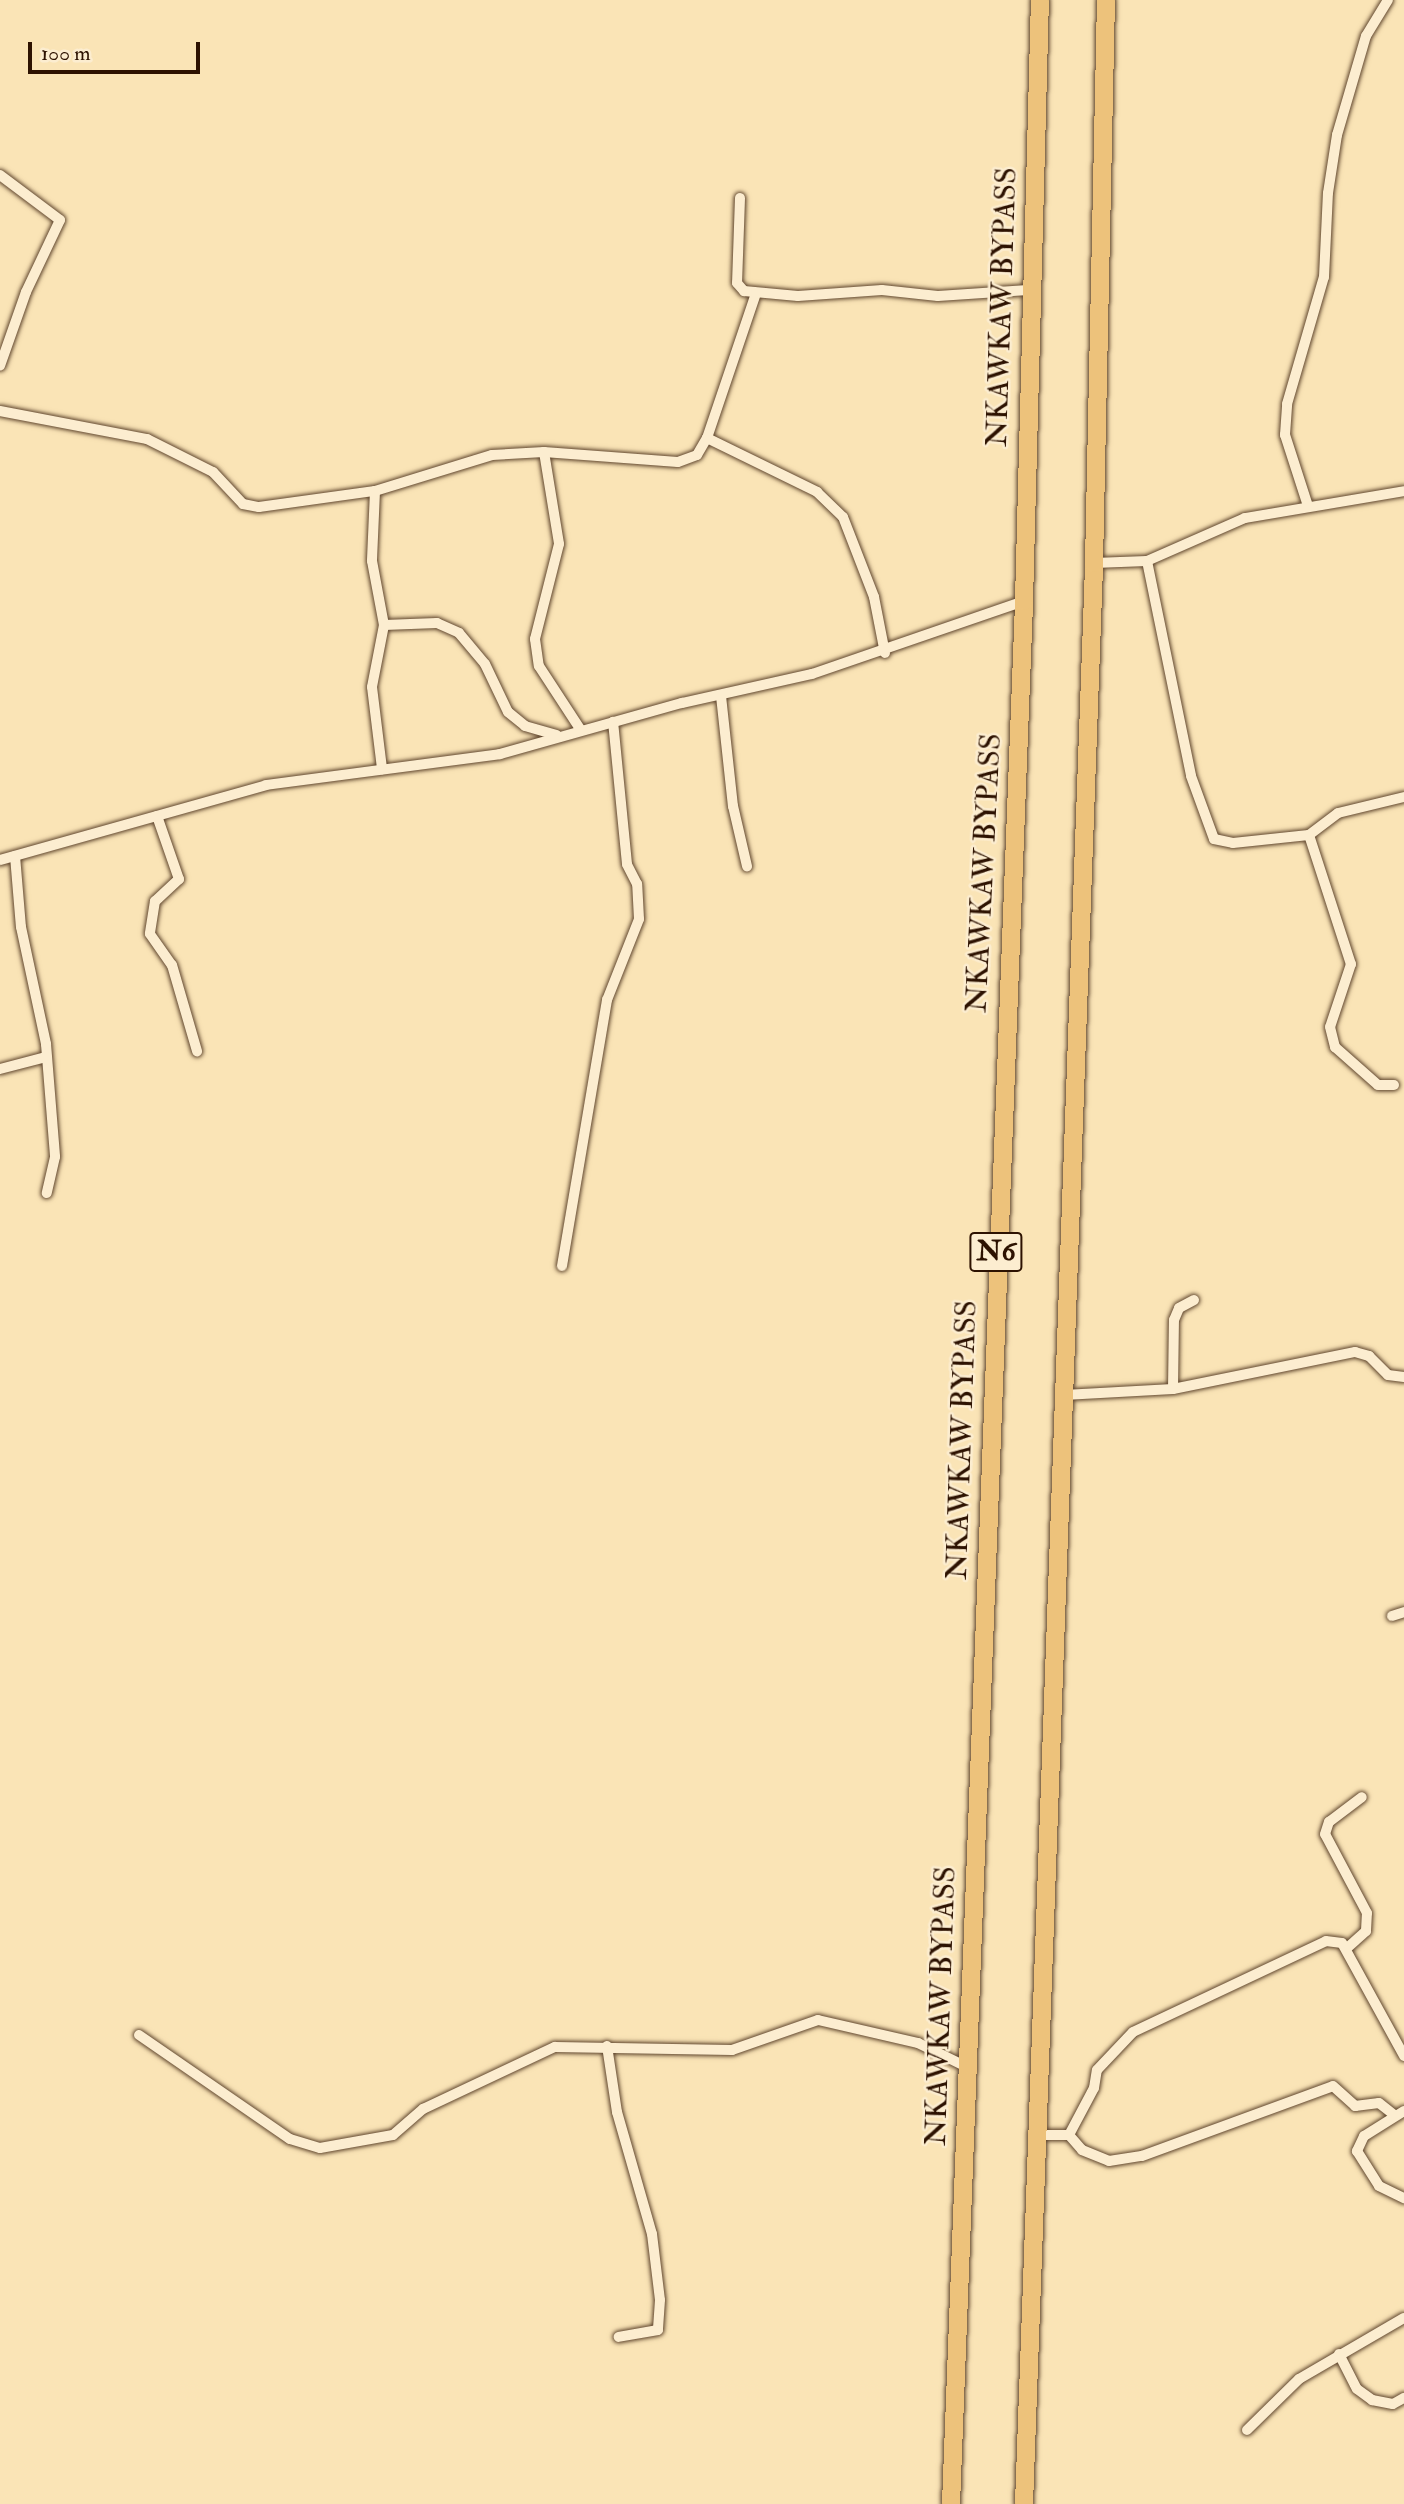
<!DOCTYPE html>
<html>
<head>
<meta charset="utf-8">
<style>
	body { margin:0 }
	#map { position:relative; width:1404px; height:2504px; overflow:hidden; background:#fae4b6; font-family:"IM FELL Double Pica",serif }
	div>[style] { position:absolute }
	.roads { filter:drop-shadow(0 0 2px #60462e) drop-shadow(0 0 2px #60462e) }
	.street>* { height:10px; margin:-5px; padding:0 5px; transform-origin:5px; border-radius:5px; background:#fcedd0 }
	.highway>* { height:18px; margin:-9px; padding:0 9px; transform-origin:9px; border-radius:9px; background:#edc27b }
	span { translate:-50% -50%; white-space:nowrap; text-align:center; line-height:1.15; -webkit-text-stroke:5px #fcedd0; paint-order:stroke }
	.shield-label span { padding:2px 5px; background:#fcedd0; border:2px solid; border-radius:5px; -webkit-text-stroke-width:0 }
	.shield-label { font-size:28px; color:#2d1201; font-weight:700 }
	.street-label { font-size:30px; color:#2d1201 }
	.scale { position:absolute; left:28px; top:42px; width:172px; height:32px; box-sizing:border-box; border:4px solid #2d1201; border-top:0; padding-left:9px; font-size:21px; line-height:24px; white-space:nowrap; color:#2d1201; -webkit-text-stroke:5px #fcedd0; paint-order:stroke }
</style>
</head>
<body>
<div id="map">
	<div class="roads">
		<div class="street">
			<i style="left:0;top:175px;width:75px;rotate:36.9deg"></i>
			<i style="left:60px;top:220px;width:80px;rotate:115.3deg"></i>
			<i style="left:26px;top:292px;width:78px;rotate:109.4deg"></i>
			<i style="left:740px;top:198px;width:85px;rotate:92deg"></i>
			<i style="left:737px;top:283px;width:11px;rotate:49deg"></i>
			<i style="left:744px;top:291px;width:54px;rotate:5.3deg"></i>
			<i style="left:798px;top:296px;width:84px;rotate:-4.1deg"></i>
			<i style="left:882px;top:290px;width:56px;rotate:6.1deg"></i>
			<i style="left:938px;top:296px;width:90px;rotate:-3.8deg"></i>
			<i style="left:0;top:411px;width:150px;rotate:10.8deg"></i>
			<i style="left:147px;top:439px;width:74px;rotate:26.6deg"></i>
			<i style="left:213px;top:472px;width:44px;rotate:46.8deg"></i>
			<i style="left:243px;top:504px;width:16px;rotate:11deg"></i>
			<i style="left:259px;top:507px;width:117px;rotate:-7.9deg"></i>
			<i style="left:375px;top:491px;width:122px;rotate:-17.1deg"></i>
			<i style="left:492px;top:455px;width:52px;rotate:-3.3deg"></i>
			<i style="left:544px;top:452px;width:134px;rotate:4.3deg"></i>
			<i style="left:678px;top:462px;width:20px;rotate:-20deg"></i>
			<i style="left:697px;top:455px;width:20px;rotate:-60deg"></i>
			<i style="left:707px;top:438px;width:153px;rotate:-71.3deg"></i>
			<i style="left:707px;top:438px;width:123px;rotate:26.1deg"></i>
			<i style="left:817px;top:492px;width:36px;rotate:44deg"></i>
			<i style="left:843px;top:517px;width:86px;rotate:68.8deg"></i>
			<i style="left:874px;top:597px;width:57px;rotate:78.9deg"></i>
			<i style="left:544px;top:452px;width:93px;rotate:80.7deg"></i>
			<i style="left:559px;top:544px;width:98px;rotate:104.2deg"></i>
			<i style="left:535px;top:639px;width:27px;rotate:82deg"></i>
			<i style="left:539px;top:666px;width:75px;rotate:56.9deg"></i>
			<i style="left:375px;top:491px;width:70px;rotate:92.5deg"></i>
			<i style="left:372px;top:561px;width:65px;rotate:79.4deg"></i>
			<i style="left:384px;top:625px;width:63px;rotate:101deg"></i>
			<i style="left:372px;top:687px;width:83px;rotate:83deg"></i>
			<i style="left:1308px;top:506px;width:75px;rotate:-107.9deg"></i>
			<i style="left:1285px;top:435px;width:31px;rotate:-86deg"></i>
			<i style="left:1287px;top:404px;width:132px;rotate:-73.8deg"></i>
			<i style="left:1324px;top:277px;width:84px;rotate:-87.3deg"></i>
			<i style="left:1328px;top:193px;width:59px;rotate:-81.2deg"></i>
			<i style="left:1337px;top:135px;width:103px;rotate:-73.7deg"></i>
			<i style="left:1366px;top:36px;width:42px;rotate:-58.6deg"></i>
			<i style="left:1147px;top:561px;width:219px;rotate:78.4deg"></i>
			<i style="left:1191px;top:776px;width:67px;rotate:69.9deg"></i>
			<i style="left:1214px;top:839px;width:19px;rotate:12deg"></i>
			<i style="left:1233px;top:843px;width:76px;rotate:-6deg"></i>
			<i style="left:1309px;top:835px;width:36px;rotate:-37deg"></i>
			<i style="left:1338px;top:813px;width:68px;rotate:-13.6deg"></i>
			<i style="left:1094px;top:563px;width:53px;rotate:-2.2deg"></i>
			<i style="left:1147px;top:561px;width:107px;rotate:-23.7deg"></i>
			<i style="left:1245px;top:518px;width:161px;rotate:-9.6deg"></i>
			<i style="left:384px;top:625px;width:53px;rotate:-2.2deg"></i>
			<i style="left:437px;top:623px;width:24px;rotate:24deg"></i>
			<i style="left:459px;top:633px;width:40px;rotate:50deg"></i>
			<i style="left:485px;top:664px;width:53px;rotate:64.4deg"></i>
			<i style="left:508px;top:712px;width:22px;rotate:39deg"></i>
			<i style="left:525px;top:726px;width:33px;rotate:16deg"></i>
			<i style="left:721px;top:696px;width:111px;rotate:83.8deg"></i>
			<i style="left:733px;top:806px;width:62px;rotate:76.9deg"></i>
			<i style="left:157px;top:816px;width:67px;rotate:70.8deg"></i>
			<i style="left:179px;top:879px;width:33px;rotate:137deg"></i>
			<i style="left:155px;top:901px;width:33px;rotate:99deg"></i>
			<i style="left:150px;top:934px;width:38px;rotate:55deg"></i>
			<i style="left:172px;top:965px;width:90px;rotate:73.8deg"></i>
			<i style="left:1309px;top:835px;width:136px;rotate:72deg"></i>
			<i style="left:1351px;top:964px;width:66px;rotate:108.4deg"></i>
			<i style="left:1330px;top:1027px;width:21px;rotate:76deg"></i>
			<i style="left:1335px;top:1047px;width:57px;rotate:41.5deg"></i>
			<i style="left:1378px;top:1085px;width:16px"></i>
			<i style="left:15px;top:856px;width:71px;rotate:85.2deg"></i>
			<i style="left:21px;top:927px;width:120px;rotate:77.9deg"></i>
			<i style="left:46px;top:1044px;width:113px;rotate:85.4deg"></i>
			<i style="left:55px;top:1157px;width:37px;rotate:103deg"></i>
			<i style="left:0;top:860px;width:276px;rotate:-15.7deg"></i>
			<i style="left:266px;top:785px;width:236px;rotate:-7.5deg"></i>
			<i style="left:500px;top:754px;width:189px;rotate:-15.7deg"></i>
			<i style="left:682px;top:703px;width:133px;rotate:-12.6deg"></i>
			<i style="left:812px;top:674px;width:224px;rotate:-19deg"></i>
			<i style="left:0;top:1069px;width:48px;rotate:-14.6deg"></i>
			<i style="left:562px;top:1266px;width:270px;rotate:-80.4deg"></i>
			<i style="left:607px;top:1000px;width:87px;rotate:-68.4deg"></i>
			<i style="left:639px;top:919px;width:35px;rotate:-93deg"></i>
			<i style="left:637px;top:884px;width:22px;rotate:-117deg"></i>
			<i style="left:627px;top:864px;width:143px;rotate:-95.6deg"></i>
			<i style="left:1173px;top:1389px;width:69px;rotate:-89.2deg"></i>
			<i style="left:1174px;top:1320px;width:13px;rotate:-67deg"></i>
			<i style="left:1179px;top:1308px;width:17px;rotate:-28deg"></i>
			<i style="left:1064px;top:1395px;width:109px;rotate:-3.2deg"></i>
			<i style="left:1173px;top:1389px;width:186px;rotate:-11.5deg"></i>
			<i style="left:1355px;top:1352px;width:15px;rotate:16deg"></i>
			<i style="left:1369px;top:1356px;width:27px;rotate:45deg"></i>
			<i style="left:1388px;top:1375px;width:16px;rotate:7deg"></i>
			<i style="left:1392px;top:1616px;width:13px;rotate:-18deg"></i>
			<i style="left:1346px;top:1949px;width:27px;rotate:-42deg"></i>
			<i style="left:1366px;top:1931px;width:18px;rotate:-87deg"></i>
			<i style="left:1367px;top:1913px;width:89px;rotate:-118deg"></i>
			<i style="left:1325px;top:1834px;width:13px;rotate:-72deg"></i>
			<i style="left:1329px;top:1822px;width:41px;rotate:-37.1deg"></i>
			<i style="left:139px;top:2035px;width:183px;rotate:34.6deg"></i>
			<i style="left:290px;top:2139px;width:31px;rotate:17deg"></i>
			<i style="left:320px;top:2148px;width:74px;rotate:-10.1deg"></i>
			<i style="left:393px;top:2135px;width:40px;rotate:-41deg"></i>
			<i style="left:423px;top:2109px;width:146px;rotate:-25.2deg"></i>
			<i style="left:555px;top:2047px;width:177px;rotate:1deg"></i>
			<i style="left:732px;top:2050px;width:91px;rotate:-19.2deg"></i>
			<i style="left:818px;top:2020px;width:103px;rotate:13deg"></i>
			<i style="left:918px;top:2043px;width:55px;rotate:26.1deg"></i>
			<i style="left:607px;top:2046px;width:67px;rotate:81.4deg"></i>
			<i style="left:617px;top:2112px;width:127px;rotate:74deg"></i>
			<i style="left:652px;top:2234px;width:66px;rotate:83.1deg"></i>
			<i style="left:660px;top:2300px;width:30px;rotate:94deg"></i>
			<i style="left:658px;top:2330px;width:40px;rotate:170deg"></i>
			<i style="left:1404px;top:2111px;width:47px;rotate:148deg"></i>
			<i style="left:1364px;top:2136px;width:17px;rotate:115deg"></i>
			<i style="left:1357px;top:2151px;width:41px;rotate:57.8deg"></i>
			<i style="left:1379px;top:2186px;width:28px;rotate:26deg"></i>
			<i style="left:1036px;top:2135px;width:33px"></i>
			<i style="left:1069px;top:2135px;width:53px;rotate:-62deg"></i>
			<i style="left:1094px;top:2088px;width:18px;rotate:-81deg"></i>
			<i style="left:1097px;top:2070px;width:52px;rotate:-46.5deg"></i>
			<i style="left:1133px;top:2032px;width:213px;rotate:-25.2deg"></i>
			<i style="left:1326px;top:1941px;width:16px;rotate:7deg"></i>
			<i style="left:1342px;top:1943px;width:129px;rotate:61.2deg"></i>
			<i style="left:1069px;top:2135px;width:20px;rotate:49deg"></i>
			<i style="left:1082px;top:2150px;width:29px;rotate:22deg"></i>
			<i style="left:1109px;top:2161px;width:33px;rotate:-9deg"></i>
			<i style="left:1142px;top:2156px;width:203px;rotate:-20.1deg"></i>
			<i style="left:1333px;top:2086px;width:30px;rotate:42deg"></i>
			<i style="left:1355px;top:2106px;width:24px;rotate:-7deg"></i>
			<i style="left:1379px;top:2103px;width:18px;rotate:38deg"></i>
			<i style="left:1339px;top:2354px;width:39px;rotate:63deg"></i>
			<i style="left:1357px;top:2389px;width:19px;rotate:36deg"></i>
			<i style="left:1372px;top:2400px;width:21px;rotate:11deg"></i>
			<i style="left:1393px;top:2404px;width:13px;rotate:-29deg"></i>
			<i style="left:1247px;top:2430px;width:73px;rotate:-44.4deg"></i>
			<i style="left:1299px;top:2379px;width:121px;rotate:-30.2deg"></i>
		</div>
		<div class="highway">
			<i style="left:951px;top:2504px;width:1904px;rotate:-87.8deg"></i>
			<i style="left:1024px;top:601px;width:601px;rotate:-88.48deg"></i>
			<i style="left:1024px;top:2504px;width:1942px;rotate:-87.93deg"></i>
			<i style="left:1094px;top:563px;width:563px;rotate:-88.78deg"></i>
		</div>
	</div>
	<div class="shield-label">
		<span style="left:996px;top:1252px">N6</span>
	</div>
	<div class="street-label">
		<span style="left:1002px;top:307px;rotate:-88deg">NKAWKAW BYPASS</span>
		<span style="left:984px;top:873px;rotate:-87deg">NKAWKAW BYPASS</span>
		<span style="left:962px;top:1440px;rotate:-88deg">NKAWKAW BYPASS</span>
		<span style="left:941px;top:2006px;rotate:-88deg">NKAWKAW BYPASS</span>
	</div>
	<div class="scale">100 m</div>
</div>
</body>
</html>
